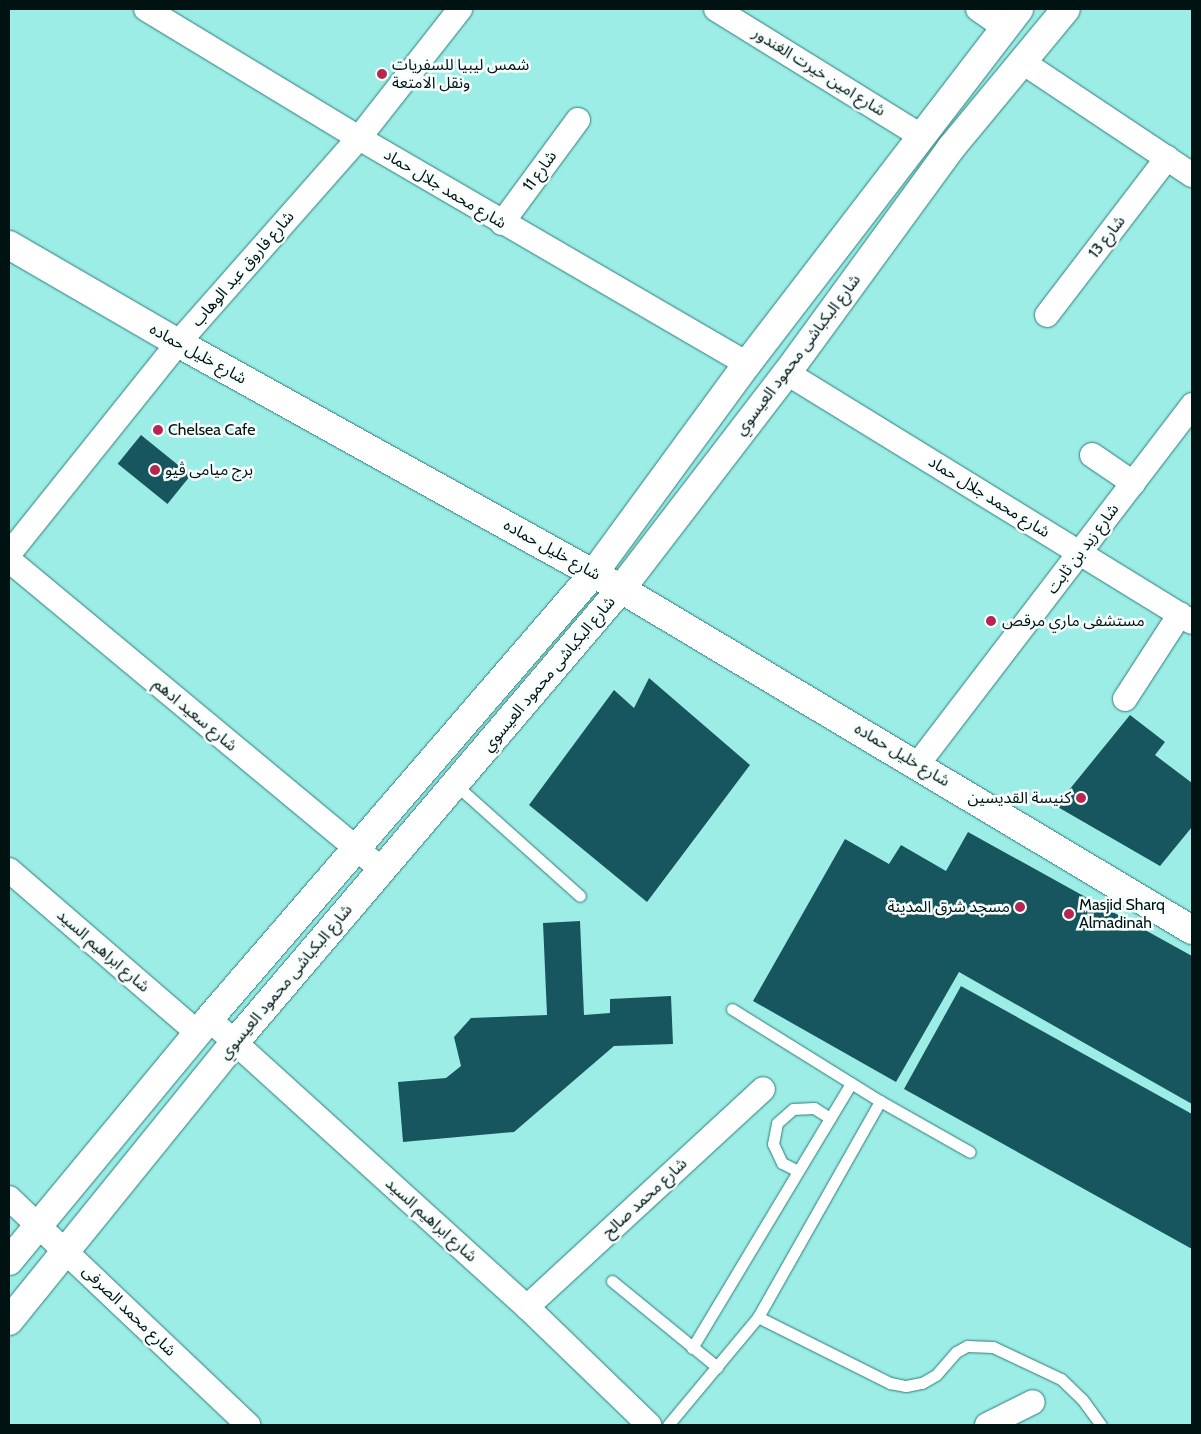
<!DOCTYPE html>
<html>
<head>
<meta charset="utf-8">
<style>
	body { margin:0 }
	#map { position:relative; width:1201px; height:1434px; overflow:hidden; background:#9dede7; font-family:Cabin,"Noto Sans Arabic",sans-serif }
	div>[style] { position:absolute }
	.building>* { inset:0; background:#17565f; transform-origin:0 0 }
	.roads { filter:drop-shadow(0 0 1px #2a7d79) drop-shadow(0 0 1px #2a7d79) }
	.lane>* { height:11px; margin:-5.5px; padding:0 5.5px; transform-origin:5.5px; border-radius:5.5px; background:#fff }
	.street>* { height:24px; margin:-12px; padding:0 12px; transform-origin:12px; border-radius:12px; background:#fff }
	.secondary>* { height:28px; margin:-14px; padding:0 14px; transform-origin:14px; border-radius:14px; background:#fff }
	.dots>* { width:14px; height:14px; translate:-50% -50%; box-sizing:border-box; border:2px solid #f7fffe; border-radius:50% }
	span { translate:-50% -50%; white-space:nowrap; text-align:center; line-height:1.15; -webkit-text-stroke:5px #f7fffe; paint-order:stroke }
	.poi-label { font-size:16px; color:#001211 }
	.left { translate:0 -50%; text-align:left }
	.right { translate:-100% -50%; text-align:right }
	.street-label { font-size:16px; color:#001211 }
	.frame { position:absolute; inset:0; border:10px solid #001211; pointer-events:none }
</style>
</head>
<body>
<div id="map">
	<div class="building">
		<i style="left:141px;top:435px;width:64px;height:37px;rotate:39deg"></i>
		<i style="clip-path:polygon(649px 678px,750px 765px,647px 902px,529px 805px,614px 690px,634px 708px)"></i>
		<i style="clip-path:polygon(1130px 715px,1165px 742px,1155px 755px,1192px 783px,1192px 827px,1160px 866px,1056px 806px)"></i>
		<i style="clip-path:polygon(968px 832px,1192px 956px,1192px 1104px,959px 972px,896px 1082px,753px 1001px,845px 839px,889px 864px,901px 845px,946px 871px)"></i>
		<i style="clip-path:polygon(580px 921px,584px 1015px,610px 1013px,610px 999px,671px 996px,673px 1044px,614px 1046px,514px 1132px,403px 1142px,398px 1082px,446px 1078px,461px 1066px,454px 1037px,471px 1018px,547px 1015px,543px 923px)"></i>
		<i style="clip-path:polygon(961px 986px,1192px 1114px,1192px 1249px,904px 1089px)"></i>
	</div>
	<div class="roads">
		<div class="lane">
			<i style="left:456px;top:785px;width:166px;rotate:41.8deg"></i>
			<i style="left:732px;top:1009px;width:174px;rotate:31.9deg"></i>
			<i style="left:880px;top:1101px;width:103px;rotate:29.5deg"></i>
			<i style="left:798px;top:1171px;width:18px;rotate:-153deg"></i>
			<i style="left:782px;top:1163px;width:21px;rotate:-115deg"></i>
			<i style="left:773px;top:1144px;width:21px;rotate:-79deg"></i>
			<i style="left:777px;top:1123px;width:21px;rotate:-41deg"></i>
			<i style="left:793px;top:1109px;width:21px;rotate:-3deg"></i>
			<i style="left:814px;top:1108px;width:19px;rotate:32deg"></i>
			<i style="left:612px;top:1281px;width:136px;rotate:39.3deg"></i>
			<i style="left:758px;top:1317px;width:148px;rotate:26.6deg"></i>
			<i style="left:890px;top:1383px;width:16px;rotate:11deg"></i>
			<i style="left:906px;top:1386px;width:16px;rotate:-11deg"></i>
			<i style="left:922px;top:1383px;width:16px;rotate:-30deg"></i>
			<i style="left:936px;top:1375px;width:30px;rotate:-49deg"></i>
			<i style="left:956px;top:1352px;width:13px;rotate:-29deg"></i>
			<i style="left:967px;top:1346px;width:26px;rotate:2deg"></i>
			<i style="left:993px;top:1347px;width:75px;rotate:25.2deg"></i>
			<i style="left:1061px;top:1379px;width:29px;rotate:44deg"></i>
			<i style="left:1082px;top:1399px;width:32px;rotate:54deg"></i>
			<i style="left:692px;top:1348px;width:309px;rotate:-59deg"></i>
			<i style="left:668px;top:1425px;width:141px;rotate:-50.2deg"></i>
			<i style="left:758px;top:1317px;width:248px;rotate:-60.5deg"></i>
		</div>
		<div class="street">
			<i style="left:146px;top:9px;width:249px;rotate:31.2deg"></i>
			<i style="left:359px;top:138px;width:449px;rotate:30.2deg"></i>
			<i style="left:716px;top:9px;width:241px;rotate:31.8deg"></i>
			<i style="left:978px;top:9px;width:32px;rotate:35deg"></i>
			<i style="left:1021px;top:61px;width:206px;rotate:33.7deg"></i>
			<i style="left:502px;top:223px;width:128px;rotate:-53.6deg"></i>
			<i style="left:1047px;top:315px;width:198px;rotate:-52.6deg"></i>
			<i style="left:787px;top:373px;width:475px;rotate:31.6deg"></i>
			<i style="left:1092px;top:455px;width:50px;rotate:34.3deg"></i>
			<i style="left:9px;top:554px;width:270px;rotate:-51.3deg"></i>
			<i style="left:178px;top:343px;width:273px;rotate:-48.6deg"></i>
			<i style="left:359px;top:138px;width:164px;rotate:-51.9deg"></i>
			<i style="left:9px;top:560px;width:485px;rotate:39.7deg"></i>
			<i style="left:1125px;top:699px;width:101px;rotate:-57.1deg"></i>
			<i style="left:918px;top:764px;width:452px;rotate:-52.6deg"></i>
			<i style="left:9px;top:870px;width:250px;rotate:40.8deg"></i>
			<i style="left:209px;top:1019px;width:429px;rotate:42.2deg"></i>
			<i style="left:527px;top:1307px;width:170px;rotate:44deg"></i>
			<i style="left:9px;top:1198px;width:330px;rotate:43.5deg"></i>
			<i style="left:527px;top:1307px;width:321px;rotate:-42.7deg"></i>
			<i style="left:987px;top:1425px;width:51px;rotate:-26.6deg"></i>
		</div>
		<div class="secondary">
			<i style="left:9px;top:245px;width:195px;rotate:30.1deg"></i>
			<i style="left:178px;top:343px;width:507px;rotate:29.04deg"></i>
			<i style="left:621px;top:589px;width:665px;rotate:30.85deg"></i>
			<i style="left:9px;top:1261px;width:314px;rotate:-50.4deg"></i>
			<i style="left:209px;top:1019px;width:589px;rotate:-49.2deg"></i>
			<i style="left:594px;top:573px;width:259px;rotate:-53.8deg"></i>
			<i style="left:747px;top:364px;width:447px;rotate:-52.5deg"></i>
			<i style="left:9px;top:1321px;width:360px;rotate:-51deg"></i>
			<i style="left:236px;top:1041px;width:594px;rotate:-49.58deg"></i>
			<i style="left:621px;top:589px;width:272px;rotate:-52.5deg"></i>
			<i style="left:787px;top:373px;width:278px;rotate:-53.9deg"></i>
			<i style="left:951px;top:148px;width:180px;rotate:-50.4deg"></i>
		</div>
	</div>
	<div class="dots">
		<i style="left:382px;top:74px;background:#b72650"></i>
		<i style="left:158px;top:430px;background:#b72650"></i>
		<i style="left:155px;top:470px;background:#b72650"></i>
		<i style="left:991px;top:621px;background:#b72650"></i>
		<i style="left:1081px;top:798px;background:#b72650"></i>
		<i style="left:1020px;top:907px;background:#b72650"></i>
		<i style="left:1069px;top:914px;background:#b72650"></i>
	</div>
	<div class="poi-label">
		<span class="left" style="left:392px;top:74px">شمس ليبيا للسفريات<br>ونقل الامتعة</span>
		<span class="left" style="left:168px;top:430px">Chelsea Cafe</span>
		<span class="left" style="left:165px;top:470px">برج ميامى ڤيو</span>
		<span class="left" style="left:1002px;top:621px">مستشفى ماري مرقص</span>
		<span class="right" style="left:1071px;top:798px">كنيسة القديسين</span>
		<span class="left" style="left:1079px;top:914px">Masjid Sharq<br>Almadinah</span>
		<span class="right" style="left:1010px;top:907px">مسجد شرق المدينة</span>
	</div>
	<div class="street-label">
		<span style="left:819px;top:72px;rotate:32deg">شارع امين خيرت الغندور</span>
		<span style="left:540px;top:171px;rotate:-54deg">شارع 11</span>
		<span style="left:445px;top:189px;rotate:31deg">شارع محمد جلال حماد</span>
		<span style="left:1107px;top:237px;rotate:-52deg">شارع 13</span>
		<span style="left:243px;top:269px;rotate:-49deg">شارع فاروق عبد الوهاب</span>
		<span style="left:198px;top:354px;rotate:29deg">شارع خليل حماده</span>
		<span style="left:798px;top:355px;rotate:-53deg">شارع البكباشى محمود العيسوي</span>
		<span style="left:989px;top:497px;rotate:32deg">شارع محمد جلال حماد</span>
		<span style="left:1083px;top:549px;rotate:-53deg">شارع زيد بن ثابت</span>
		<span style="left:552px;top:550px;rotate:29deg">شارع خليل حماده</span>
		<span style="left:549px;top:674px;rotate:-50deg">شارع البكباشى محمود العيسوي</span>
		<span style="left:195px;top:715px;rotate:40deg">شارع سعيد ادهم</span>
		<span style="left:902px;top:755px;rotate:31deg">شارع خليل حماده</span>
		<span style="left:103px;top:951px;rotate:41deg">شارع ابراهيم السيد</span>
		<span style="left:286px;top:982px;rotate:-50deg">شارع البكباشى محمود العيسوي</span>
		<span style="left:645px;top:1198px;rotate:-43deg">شارع محمد صالح</span>
		<span style="left:431px;top:1220px;rotate:42deg">شارع ابراهيم السيد</span>
		<span style="left:129px;top:1311px;rotate:44deg">شارع محمد الصرفى</span>
	</div>
	<div class="frame"></div>
</div>
</body>
</html>
